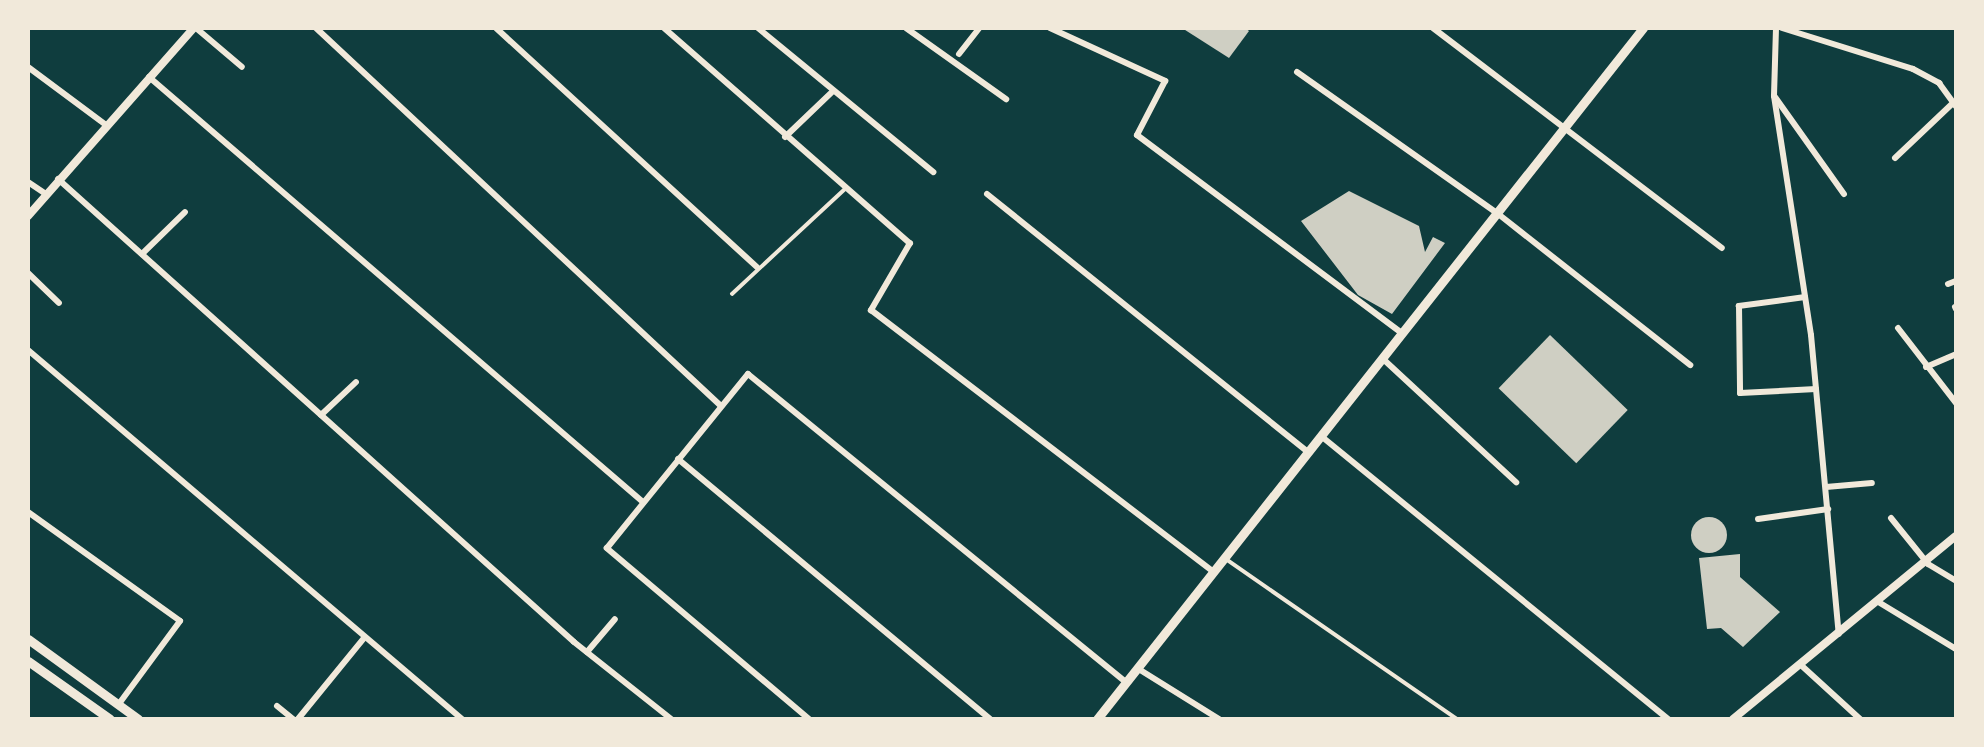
<!DOCTYPE html>
<html>
<head>
<meta charset="utf-8">
<style>
	body { margin:0 }
	#map { position:relative; width:1984px; height:747px; overflow:hidden; background:#0f3d3e; font-family:Helvetica,sans-serif }
	div>[style] { position:absolute }
	.building>* { inset:0; background:#cfcfc3; transform-origin:0 0 }
	.round { border-radius:50% }
	.service>* { height:3.5px; margin:-1.75px; padding:0 1.75px; transform-origin:1.75px; border-radius:1.75px; background:#f1e9da }
	.minor>* { height:6px; margin:-3px; padding:0 3px; transform-origin:3px; border-radius:3px; background:#f1e9da }
	.tertiary>* { height:8px; margin:-4px; padding:0 4px; transform-origin:4px; border-radius:4px; background:#f1e9da }
	.secondary>* { height:9px; margin:-4.5px; padding:0 4.5px; transform-origin:4.5px; border-radius:4.5px; background:#f1e9da }
	span { translate:-50% -50%; white-space:nowrap; text-align:center; line-height:1.15; -webkit-text-stroke:7px #f1e9da; paint-order:stroke }
	.frame { position:absolute; inset:0; border:30px solid #f1e9da; pointer-events:none }
</style>
</head>
<body>
<div id="map">
	<div class="building">
		<i style="clip-path:polygon(1182px 28px,1245px 28px,1249px 31px,1229px 58px)"></i>
		<i style="clip-path:polygon(1349px 191px,1419px 226px,1425px 252px,1433px 237px,1445px 243px,1392px 314px,1358px 295px,1301px 221px)"></i>
		<i style="left:1550px;top:335px;width:108px;height:74px;rotate:44deg"></i>
		<i class="round" style="left:1691px;top:517px;width:36px;height:36px"></i>
		<i style="clip-path:polygon(1740px 554px,1740px 577px,1780px 612px,1743px 647px,1721px 628px,1707px 629px,1699px 558px)"></i>
	</div>
	<div class="service">
		<i style="left:732px;top:294px;width:153px;rotate:-42.9deg"></i>
		<i style="left:1226px;top:559px;width:281px;rotate:34.7deg"></i>
	</div>
	<div class="minor">
		<i style="left:196px;top:28px;width:60px;rotate:40.3deg"></i>
		<i style="left:316px;top:28px;width:554px;rotate:43.03deg"></i>
		<i style="left:496px;top:28px;width:354px;rotate:42.5deg"></i>
		<i style="left:664px;top:28px;width:327px;rotate:41.2deg"></i>
		<i style="left:910px;top:243px;width:78px;rotate:120.2deg"></i>
		<i style="left:871px;top:310px;width:432px;rotate:37.4deg"></i>
		<i style="left:758px;top:28px;width:227px;rotate:39.4deg"></i>
		<i style="left:906px;top:28px;width:123px;rotate:35.4deg"></i>
		<i style="left:1050px;top:28px;width:127px;rotate:24.7deg"></i>
		<i style="left:1165px;top:81px;width:61px;rotate:117.4deg"></i>
		<i style="left:1137px;top:135px;width:331px;rotate:36.8deg"></i>
		<i style="left:1433px;top:28px;width:363px;rotate:37.3deg"></i>
		<i style="left:1776px;top:28px;width:68px;rotate:91.7deg"></i>
		<i style="left:1774px;top:96px;width:242px;rotate:81.2deg"></i>
		<i style="left:1811px;top:335px;width:300px;rotate:84.7deg"></i>
		<i style="left:1782px;top:28px;width:137px;rotate:17.4deg"></i>
		<i style="left:1913px;top:69px;width:30px;rotate:28deg"></i>
		<i style="left:1939px;top:83px;width:29px;rotate:54deg"></i>
		<i style="left:959px;top:54px;width:33px;rotate:-52deg"></i>
		<i style="left:28px;top:67px;width:97px;rotate:36.6deg"></i>
		<i style="left:1297px;top:72px;width:245px;rotate:35.2deg"></i>
		<i style="left:1497px;top:213px;width:246px;rotate:38.2deg"></i>
		<i style="left:149px;top:77px;width:652px;rotate:40.71deg"></i>
		<i style="left:1775px;top:97px;width:119px;rotate:54.6deg"></i>
		<i style="left:785px;top:137px;width:66px;rotate:-43.8deg"></i>
		<i style="left:1895px;top:158px;width:81px;rotate:-43.5deg"></i>
		<i style="left:58px;top:179px;width:693px;rotate:41.9deg"></i>
		<i style="left:574px;top:642px;width:124px;rotate:38.4deg"></i>
		<i style="left:28px;top:182px;width:22px;rotate:34deg"></i>
		<i style="left:987px;top:194px;width:412px;rotate:38.8deg"></i>
		<i style="left:142px;top:254px;width:60px;rotate:-44.3deg"></i>
		<i style="left:28px;top:273px;width:43px;rotate:44.1deg"></i>
		<i style="left:1948px;top:284px;width:9px;rotate:-21deg"></i>
		<i style="left:1805px;top:297px;width:67px;rotate:172.2deg"></i>
		<i style="left:1739px;top:306px;width:87px;rotate:89.3deg"></i>
		<i style="left:1740px;top:393px;width:76px;rotate:-3deg"></i>
		<i style="left:1955px;top:307px;width:2px;rotate:63deg"></i>
		<i style="left:1898px;top:328px;width:95px;rotate:52.3deg"></i>
		<i style="left:28px;top:350px;width:570px;rotate:40.37deg"></i>
		<i style="left:1382px;top:358px;width:183px;rotate:42.8deg"></i>
		<i style="left:1926px;top:367px;width:33px;rotate:-23deg"></i>
		<i style="left:321px;top:415px;width:48px;rotate:-43.3deg"></i>
		<i style="left:1321px;top:436px;width:448px;rotate:39.2deg"></i>
		<i style="left:678px;top:459px;width:406px;rotate:39.8deg"></i>
		<i style="left:1826px;top:487px;width:46px;rotate:-5deg"></i>
		<i style="left:28px;top:512px;width:187px;rotate:35.6deg"></i>
		<i style="left:180px;top:621px;width:104px;rotate:126.4deg"></i>
		<i style="left:1891px;top:518px;width:59px;rotate:51.2deg"></i>
		<i style="left:1928px;top:564px;width:33px;rotate:31deg"></i>
		<i style="left:1758px;top:519px;width:71px;rotate:-8.1deg"></i>
		<i style="left:1880px;top:603px;width:89px;rotate:31.2deg"></i>
		<i style="left:587px;top:652px;width:43px;rotate:-49.7deg"></i>
		<i style="left:1802px;top:666px;width:79px;rotate:42.4deg"></i>
		<i style="left:1137px;top:668px;width:97px;rotate:31.9deg"></i>
		<i style="left:277px;top:706px;width:21px;rotate:39deg"></i>
		<i style="left:298px;top:719px;width:104px;rotate:-50.8deg"></i>
		<i style="left:809px;top:719px;width:265px;rotate:-139.8deg"></i>
		<i style="left:607px;top:548px;width:224px;rotate:-51deg"></i>
		<i style="left:748px;top:374px;width:488px;rotate:39.2deg"></i>
	</div>
	<div class="tertiary">
		<i style="left:28px;top:216px;width:251px;rotate:-48.6deg"></i>
		<i style="left:1733px;top:719px;width:288px;rotate:-39.4deg"></i>
	</div>
	<div class="secondary">
		<i style="left:28px;top:639px;width:136px;rotate:36deg"></i>
		<i style="left:28px;top:661px;width:100px;rotate:35.3deg"></i>
		<i style="left:1097px;top:719px;width:881px;rotate:-51.69deg"></i>
	</div>
	<div class="frame"></div>
</div>
</body>
</html>
